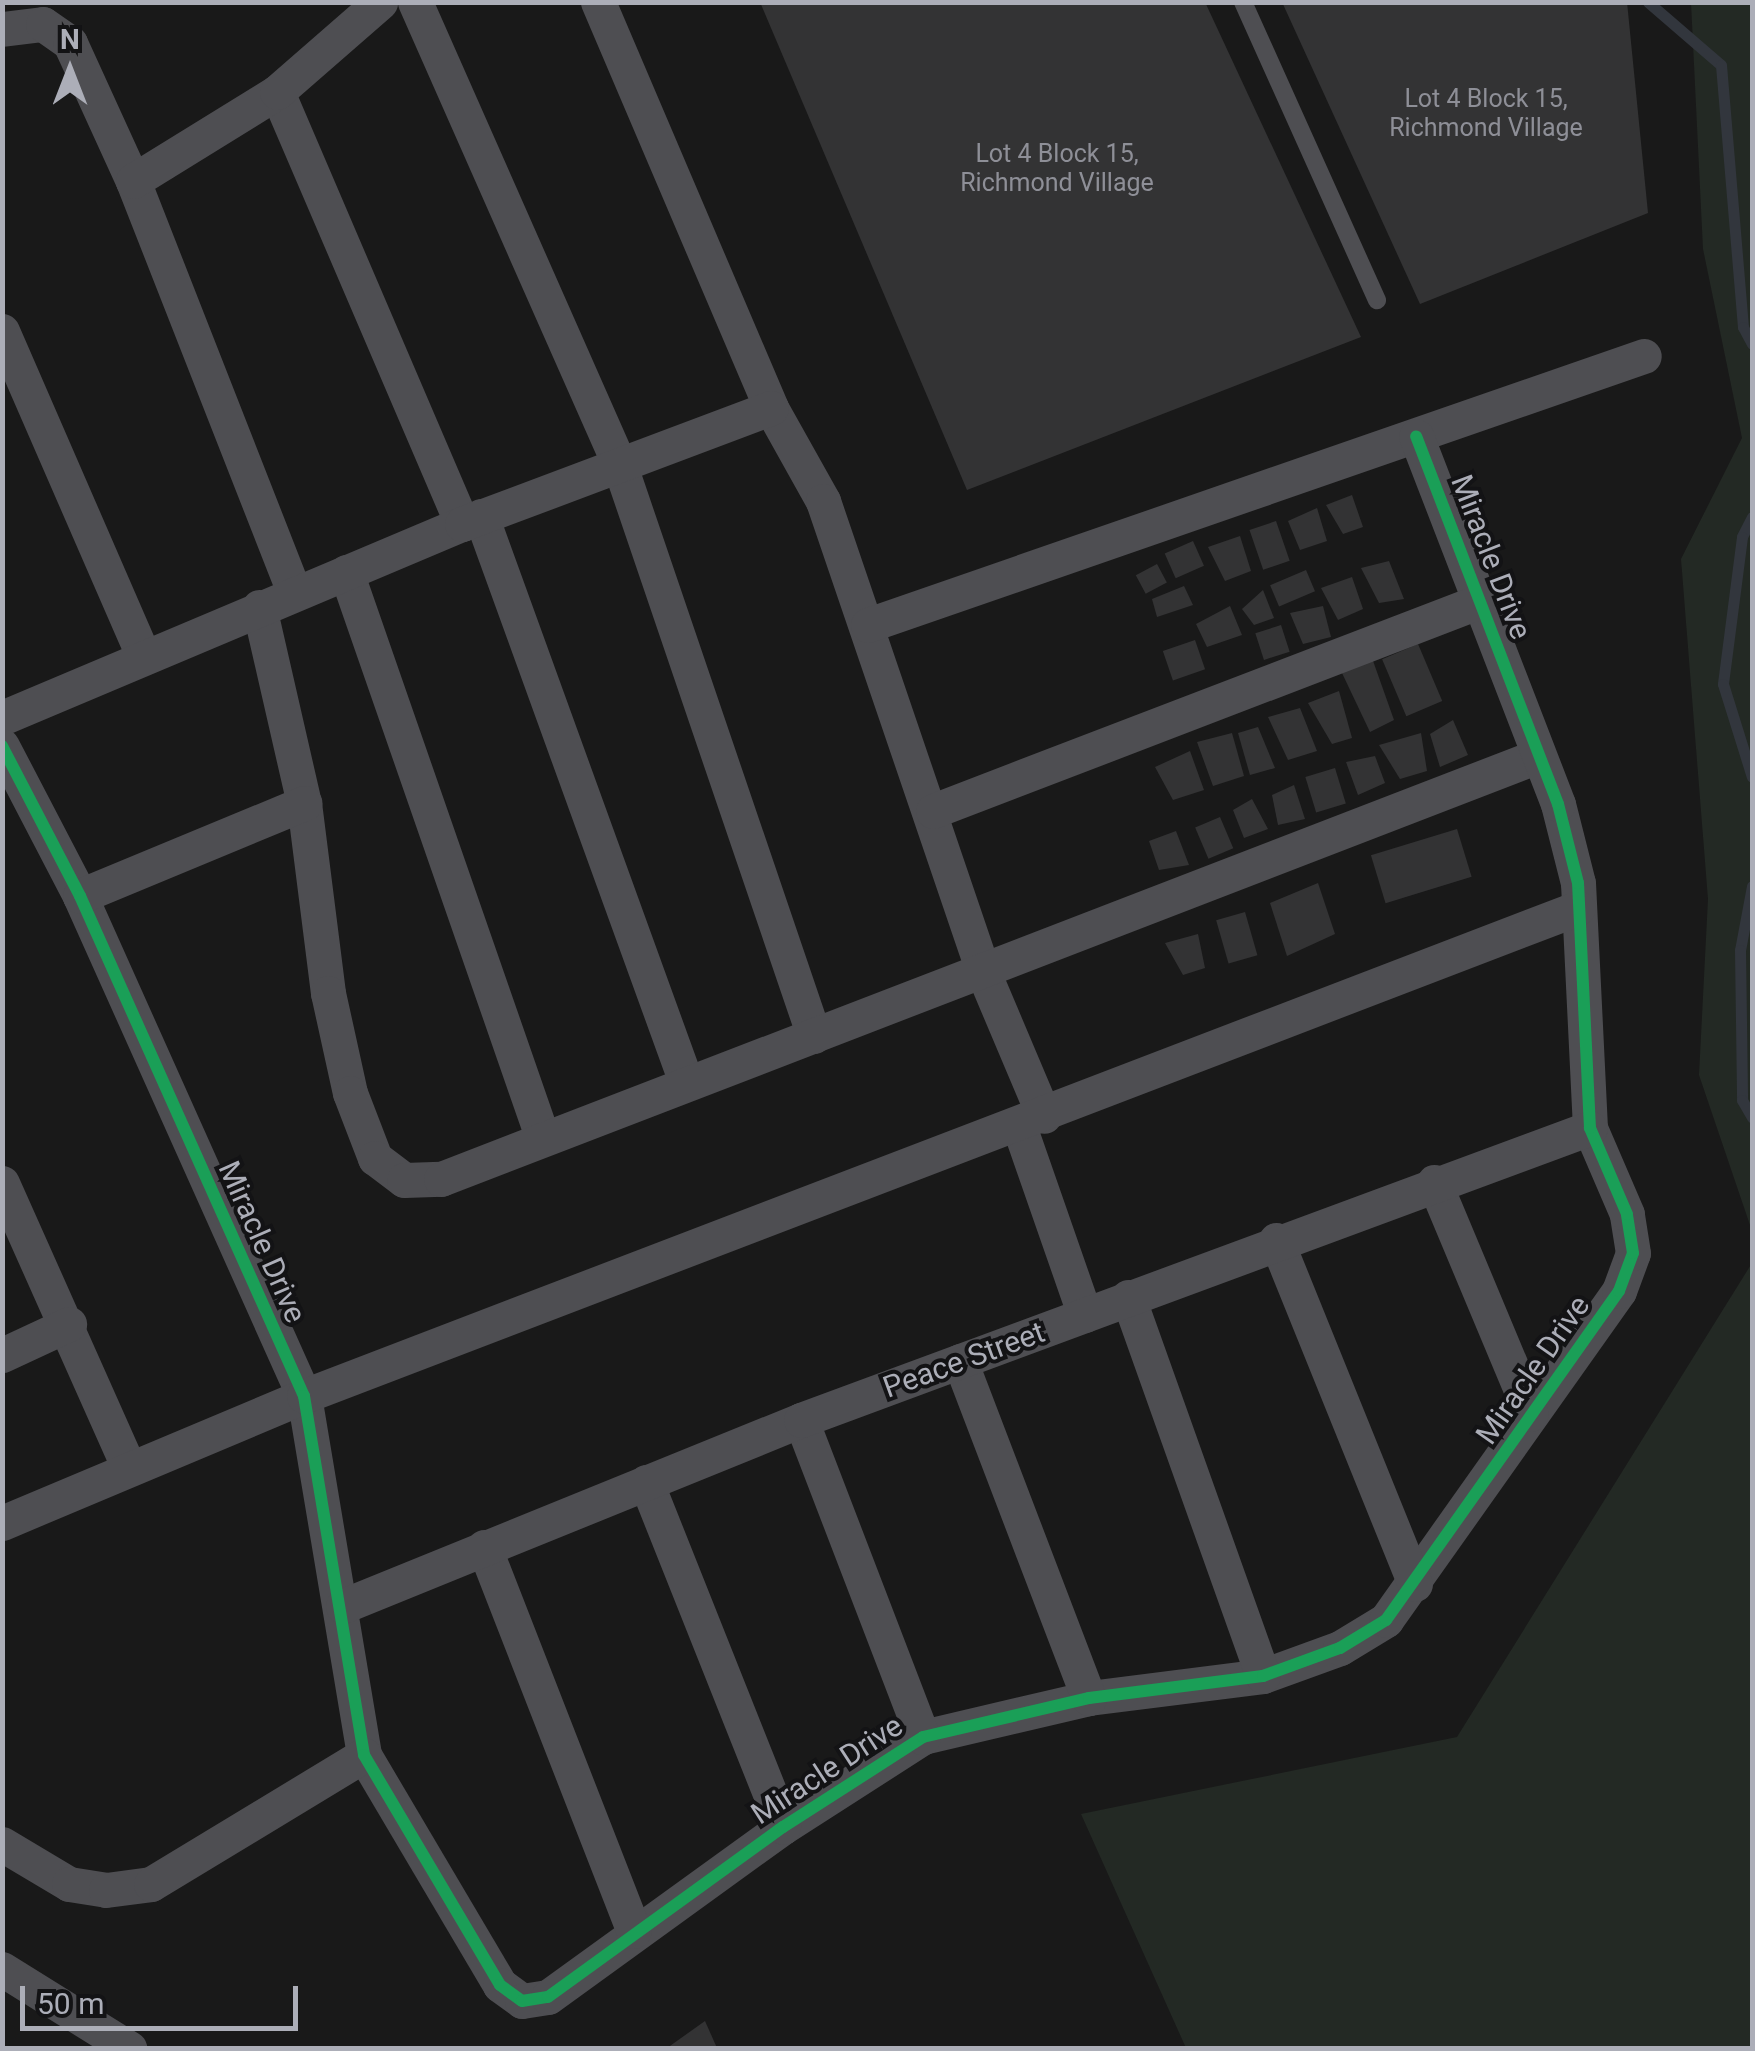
<!DOCTYPE html>
<html>
<head>
<meta charset="utf-8">
<style>
	body { margin:0 }
	#map { position:relative; width:1755px; height:2051px; overflow:hidden; background:#191919; font-family:Roboto,sans-serif }
	div>[style] { position:absolute }
	.green>* { inset:0; background:#232924 }
	.stream>* { height:11px; margin:-5.5px; padding:0 5.5px; transform-origin:5.5px; border-radius:5.5px; background:#32363d }
	.building>* { inset:0; background:#333334; transform-origin:0 0 }
	.service>* { height:18px; margin:-9px; padding:0 9px; transform-origin:9px; border-radius:9px; background:#4e4e52 }
	.minor>* { height:35px; margin:-17.5px; padding:0 17.5px; transform-origin:17.5px; border-radius:17.5px; background:#4e4e52 }
	.cycleway>* { height:12px; margin:-6px; padding:0 6px; transform-origin:6px; border-radius:6px; background:#1a9f57 }
	span { translate:-50% -50%; white-space:nowrap; text-align:center; line-height:1.15; -webkit-text-stroke:8px #131315; paint-order:stroke }
	.number-label { font-size:25px; color:#8e8f97 }
	.number-label span { -webkit-text-stroke-width:0 }
	.street-label { font-size:30px; color:#acaeb8 }
	.frame { position:absolute; inset:0; border:5px solid #acaeb8; pointer-events:none }
	.north { position:absolute; left:20px; top:20px; width:100px; height:100px; -webkit-text-stroke:8px #131315; paint-order:stroke; rotate:0deg; font-size:28px; font-weight:700; line-height:40px; text-align:center; color:#acaeb8 }
	.north::after { content:''; display:block; margin:auto; width:35px; height:45px; background:#acaeb8; clip-path:polygon(50% 0,100% 100%,50% 72%,0 100%) }
	.scale { position:absolute; left:20px; top:1986px; width:278px; height:45px; box-sizing:border-box; border:5px solid #acaeb8; border-top:0; padding-left:12px; font-size:30px; line-height:35px; white-space:nowrap; color:#acaeb8; -webkit-text-stroke:8px #131315; paint-order:stroke }
</style>
</head>
<body>
<div id="map">
	<div class="green">
		<i style="clip-path:polygon(1691px 3px,1752px 3px,1752px 1231px,1699px 1075px,1708px 899px,1681px 559px,1742px 438px,1703px 249px)"></i>
		<i style="clip-path:polygon(1752px 1263px,1752px 2048px,1186px 2048px,1081px 1814px,1457px 1737px)"></i>
	</div>
	<div class="stream">
		<i style="left:1648px;top:2px;width:96px;rotate:40.8deg"></i>
		<i style="left:1721px;top:65px;width:263px;rotate:85.2deg"></i>
		<i style="left:1743px;top:327px;width:19px;rotate:62deg"></i>
		<i style="left:1752px;top:517px;width:22px;rotate:117deg"></i>
		<i style="left:1742px;top:537px;width:148px;rotate:97.4deg"></i>
		<i style="left:1723px;top:684px;width:97px;rotate:72.7deg"></i>
		<i style="left:1752px;top:886px;width:65px;rotate:100.6deg"></i>
		<i style="left:1740px;top:950px;width:150px;rotate:89.2deg"></i>
		<i style="left:1742px;top:1100px;width:20px;rotate:60deg"></i>
	</div>
	<div class="building">
		<i style="clip-path:polygon(760px 2px,1205px 2px,1361px 337px,967px 490px)"></i>
		<i style="clip-path:polygon(1282px 2px,1627px 2px,1648px 213px,1420px 304px)"></i>
		<i style="clip-path:polygon(1352px 495px,1363px 527px,1343px 534px,1326px 505px)"></i>
		<i style="clip-path:polygon(1317px 508px,1327px 541px,1300px 550px,1288px 521px)"></i>
		<i style="left:1276px;top:521px;width:42px;height:28px;rotate:71deg"></i>
		<i style="clip-path:polygon(1240px 536px,1251px 571px,1225px 581px,1208px 547px)"></i>
		<i style="left:1193px;top:541px;width:27px;height:31px;rotate:66deg"></i>
		<i style="clip-path:polygon(1389px 561px,1404px 599px,1379px 603px,1361px 568px)"></i>
		<i style="left:1157px;top:564px;width:21px;height:24px;rotate:62deg"></i>
		<i style="left:1306px;top:570px;width:23px;height:39px;rotate:67deg"></i>
		<i style="clip-path:polygon(1352px 577px,1363px 609px,1338px 620px,1321px 588px)"></i>
		<i style="clip-path:polygon(1184px 586px,1193px 605px,1157px 617px,1152px 599px)"></i>
		<i style="clip-path:polygon(1263px 590px,1274px 618px,1254px 625px,1242px 609px)"></i>
		<i style="clip-path:polygon(1230px 606px,1242px 635px,1207px 647px,1196px 624px)"></i>
		<i style="clip-path:polygon(1323px 606px,1331px 637px,1303px 644px,1290px 613px)"></i>
		<i style="left:1281px;top:625px;width:28px;height:27px;rotate:72deg"></i>
		<i style="left:1195px;top:640px;width:31px;height:34px;rotate:71deg"></i>
		<i style="left:1418px;top:644px;width:62px;height:39px;rotate:67deg"></i>
		<i style="clip-path:polygon(1372px 658px,1394px 720px,1370px 732px,1342px 673px)"></i>
		<i style="clip-path:polygon(1339px 691px,1352px 738px,1332px 744px,1308px 703px)"></i>
		<i style="clip-path:polygon(1300px 708px,1317px 751px,1288px 760px,1268px 717px)"></i>
		<i style="clip-path:polygon(1453px 720px,1468px 755px,1440px 767px,1430px 734px)"></i>
		<i style="clip-path:polygon(1258px 727px,1275px 768px,1250px 775px,1238px 733px)"></i>
		<i style="clip-path:polygon(1232px 733px,1244px 776px,1213px 786px,1197px 742px)"></i>
		<i style="clip-path:polygon(1421px 733px,1427px 771px,1400px 779px,1379px 745px)"></i>
		<i style="clip-path:polygon(1190px 751px,1204px 790px,1173px 800px,1155px 767px)"></i>
		<i style="clip-path:polygon(1375px 756px,1385px 783px,1358px 795px,1346px 762px)"></i>
		<i style="left:1335px;top:768px;width:37px;height:31px;rotate:73deg"></i>
		<i style="clip-path:polygon(1294px 785px,1305px 819px,1278px 825px,1272px 795px)"></i>
		<i style="clip-path:polygon(1252px 799px,1268px 829px,1244px 838px,1233px 810px)"></i>
		<i style="left:1220px;top:817px;width:34px;height:27px;rotate:67deg"></i>
		<i style="left:1457px;top:829px;width:50px;height:90px;rotate:73deg"></i>
		<i style="clip-path:polygon(1176px 831px,1189px 865px,1159px 870px,1149px 841px)"></i>
		<i style="clip-path:polygon(1318px 883px,1335px 934px,1287px 956px,1270px 903px)"></i>
		<i style="left:1245px;top:912px;width:45px;height:30px;rotate:74deg"></i>
		<i style="clip-path:polygon(1198px 934px,1205px 968px,1183px 975px,1165px 943px)"></i>
		<i style="clip-path:polygon(705px 2021px,717px 2048px,667px 2048px)"></i>
	</div>
	<div class="service">
		<i style="left:1243px;top:2px;width:327px;rotate:65.8deg"></i>
	</div>
	<div class="minor">
		<i style="left:415px;top:2px;width:507px;rotate:66.16deg"></i>
		<i style="left:620px;top:466px;width:602px;rotate:71.2deg"></i>
		<i style="left:598px;top:2px;width:441px;rotate:66.9deg"></i>
		<i style="left:771px;top:408px;width:107px;rotate:60.8deg"></i>
		<i style="left:823px;top:501px;width:500px;rotate:71.2deg"></i>
		<i style="left:984px;top:974px;width:154px;rotate:67.1deg"></i>
		<i style="left:2px;top:29px;width:41px;rotate:-7deg"></i>
		<i style="left:43px;top:24px;width:33px;rotate:35deg"></i>
		<i style="left:70px;top:43px;width:152px;rotate:65.5deg"></i>
		<i style="left:133px;top:181px;width:441px;rotate:68.6deg"></i>
		<i style="left:277px;top:92px;width:470px;rotate:66.8deg"></i>
		<i style="left:133px;top:181px;width:169px;rotate:-31.7deg"></i>
		<i style="left:277px;top:92px;width:137px;rotate:-41.1deg"></i>
		<i style="left:2px;top:331px;width:354px;rotate:66.5deg"></i>
		<i style="left:481px;top:516px;width:602px;rotate:70.09deg"></i>
		<i style="left:346px;top:572px;width:597px;rotate:70.84deg"></i>
		<i style="left:259px;top:607px;width:201px;rotate:77.1deg"></i>
		<i style="left:304px;top:803px;width:192px;rotate:82.8deg"></i>
		<i style="left:328px;top:993px;width:102px;rotate:77.6deg"></i>
		<i style="left:350px;top:1093px;width:70px;rotate:69deg"></i>
		<i style="left:375px;top:1158px;width:36px;rotate:37deg"></i>
		<i style="left:404px;top:1180px;width:37px;rotate:-2deg"></i>
		<i style="left:441px;top:1179px;width:1176px;rotate:-21.09deg"></i>
		<i style="left:868px;top:625px;width:821px;rotate:-19.12deg"></i>
		<i style="left:2px;top:718px;width:499px;rotate:-22.9deg"></i>
		<i style="left:462px;top:524px;width:330px;rotate:-20.6deg"></i>
		<i style="left:2px;top:746px;width:169px;rotate:62.5deg"></i>
		<i style="left:80px;top:896px;width:548px;rotate:65.87deg"></i>
		<i style="left:304px;top:1396px;width:364px;rotate:80.5deg"></i>
		<i style="left:364px;top:1755px;width:267px;rotate:59.4deg"></i>
		<i style="left:500px;top:1985px;width:27px;rotate:36deg"></i>
		<i style="left:522px;top:2001px;width:26px;rotate:-9deg"></i>
		<i style="left:548px;top:1997px;width:290px;rotate:-35.9deg"></i>
		<i style="left:783px;top:1827px;width:166px;rotate:-32.7deg"></i>
		<i style="left:923px;top:1737px;width:171px;rotate:-13.2deg"></i>
		<i style="left:1089px;top:1698px;width:175px;rotate:-7.2deg"></i>
		<i style="left:1263px;top:1676px;width:82px;rotate:-20deg"></i>
		<i style="left:1340px;top:1648px;width:54px;rotate:-31.3deg"></i>
		<i style="left:1386px;top:1620px;width:403px;rotate:-54.7deg"></i>
		<i style="left:1619px;top:1291px;width:40px;rotate:-69.8deg"></i>
		<i style="left:1633px;top:1253px;width:39px;rotate:-99deg"></i>
		<i style="left:1627px;top:1214px;width:94px;rotate:-113.3deg"></i>
		<i style="left:1590px;top:1128px;width:245px;rotate:-92.8deg"></i>
		<i style="left:1578px;top:883px;width:81px;rotate:-104.2deg"></i>
		<i style="left:1558px;top:804px;width:394px;rotate:-111.1deg"></i>
		<i style="left:933px;top:811px;width:589px;rotate:-20.99deg"></i>
		<i style="left:80px;top:896px;width:243px;rotate:-22.5deg"></i>
		<i style="left:1019px;top:1126px;width:200px;rotate:70.8deg"></i>
		<i style="left:1434px;top:1182px;width:251px;rotate:67.3deg"></i>
		<i style="left:2px;top:1183px;width:310px;rotate:66deg"></i>
		<i style="left:1276px;top:1240px;width:371px;rotate:68deg"></i>
		<i style="left:1128px;top:1297px;width:402px;rotate:70.4deg"></i>
		<i style="left:2px;top:1355px;width:74px;rotate:-24.8deg"></i>
		<i style="left:960px;top:1361px;width:361px;rotate:69.1deg"></i>
		<i style="left:801px;top:1420px;width:340px;rotate:69deg"></i>
		<i style="left:646px;top:1482px;width:371px;rotate:68.3deg"></i>
		<i style="left:2px;top:1523px;width:328px;rotate:-22.8deg"></i>
		<i style="left:304px;top:1396px;width:1364px;rotate:-20.96deg"></i>
		<i style="left:484px;top:1547px;width:412px;rotate:68.7deg"></i>
		<i style="left:343px;top:1606px;width:494px;rotate:-22.1deg"></i>
		<i style="left:801px;top:1420px;width:841px;rotate:-20.31deg"></i>
		<i style="left:2px;top:1844px;width:78px;rotate:30.8deg"></i>
		<i style="left:69px;top:1884px;width:37px;rotate:9deg"></i>
		<i style="left:106px;top:1890px;width:45px;rotate:-7.6deg"></i>
		<i style="left:151px;top:1884px;width:249px;rotate:-31.2deg"></i>
		<i style="left:2px;top:1969px;width:150px;rotate:31.9deg"></i>
	</div>
	<div class="cycleway">
		<i style="left:2px;top:746px;width:169px;rotate:62.5deg"></i>
		<i style="left:80px;top:896px;width:548px;rotate:65.87deg"></i>
		<i style="left:304px;top:1396px;width:364px;rotate:80.5deg"></i>
		<i style="left:364px;top:1755px;width:267px;rotate:59.4deg"></i>
		<i style="left:500px;top:1985px;width:27px;rotate:36deg"></i>
		<i style="left:522px;top:2001px;width:26px;rotate:-9deg"></i>
		<i style="left:548px;top:1997px;width:290px;rotate:-35.9deg"></i>
		<i style="left:783px;top:1827px;width:166px;rotate:-32.7deg"></i>
		<i style="left:923px;top:1737px;width:171px;rotate:-13.2deg"></i>
		<i style="left:1089px;top:1698px;width:175px;rotate:-7.2deg"></i>
		<i style="left:1263px;top:1676px;width:82px;rotate:-20deg"></i>
		<i style="left:1340px;top:1648px;width:54px;rotate:-31.3deg"></i>
		<i style="left:1386px;top:1620px;width:403px;rotate:-54.7deg"></i>
		<i style="left:1619px;top:1291px;width:40px;rotate:-69.8deg"></i>
		<i style="left:1633px;top:1253px;width:39px;rotate:-99deg"></i>
		<i style="left:1627px;top:1214px;width:94px;rotate:-113.3deg"></i>
		<i style="left:1590px;top:1128px;width:245px;rotate:-92.8deg"></i>
		<i style="left:1578px;top:883px;width:81px;rotate:-104.2deg"></i>
		<i style="left:1558px;top:804px;width:394px;rotate:-111.1deg"></i>
	</div>
	<div class="number-label">
		<span style="left:1486px;top:114px">Lot 4 Block 15,<br>Richmond Village</span>
		<span style="left:1057px;top:169px">Lot 4 Block 15,<br>Richmond Village</span>
	</div>
	<div class="street-label">
		<span style="left:1491px;top:557px;rotate:69deg">Miracle Drive</span>
		<span style="left:262px;top:1242px;rotate:66deg">Miracle Drive</span>
		<span style="left:964px;top:1360px;rotate:-20deg">Peace Street</span>
		<span style="left:1533px;top:1370px;rotate:-55deg">Miracle Drive</span>
		<span style="left:827px;top:1770px;rotate:-33deg">Miracle Drive</span>
	</div>
	<div class="frame"></div>
	<div class="north">N</div>
	<div class="scale">50 m</div>
</div>
</body>
</html>
